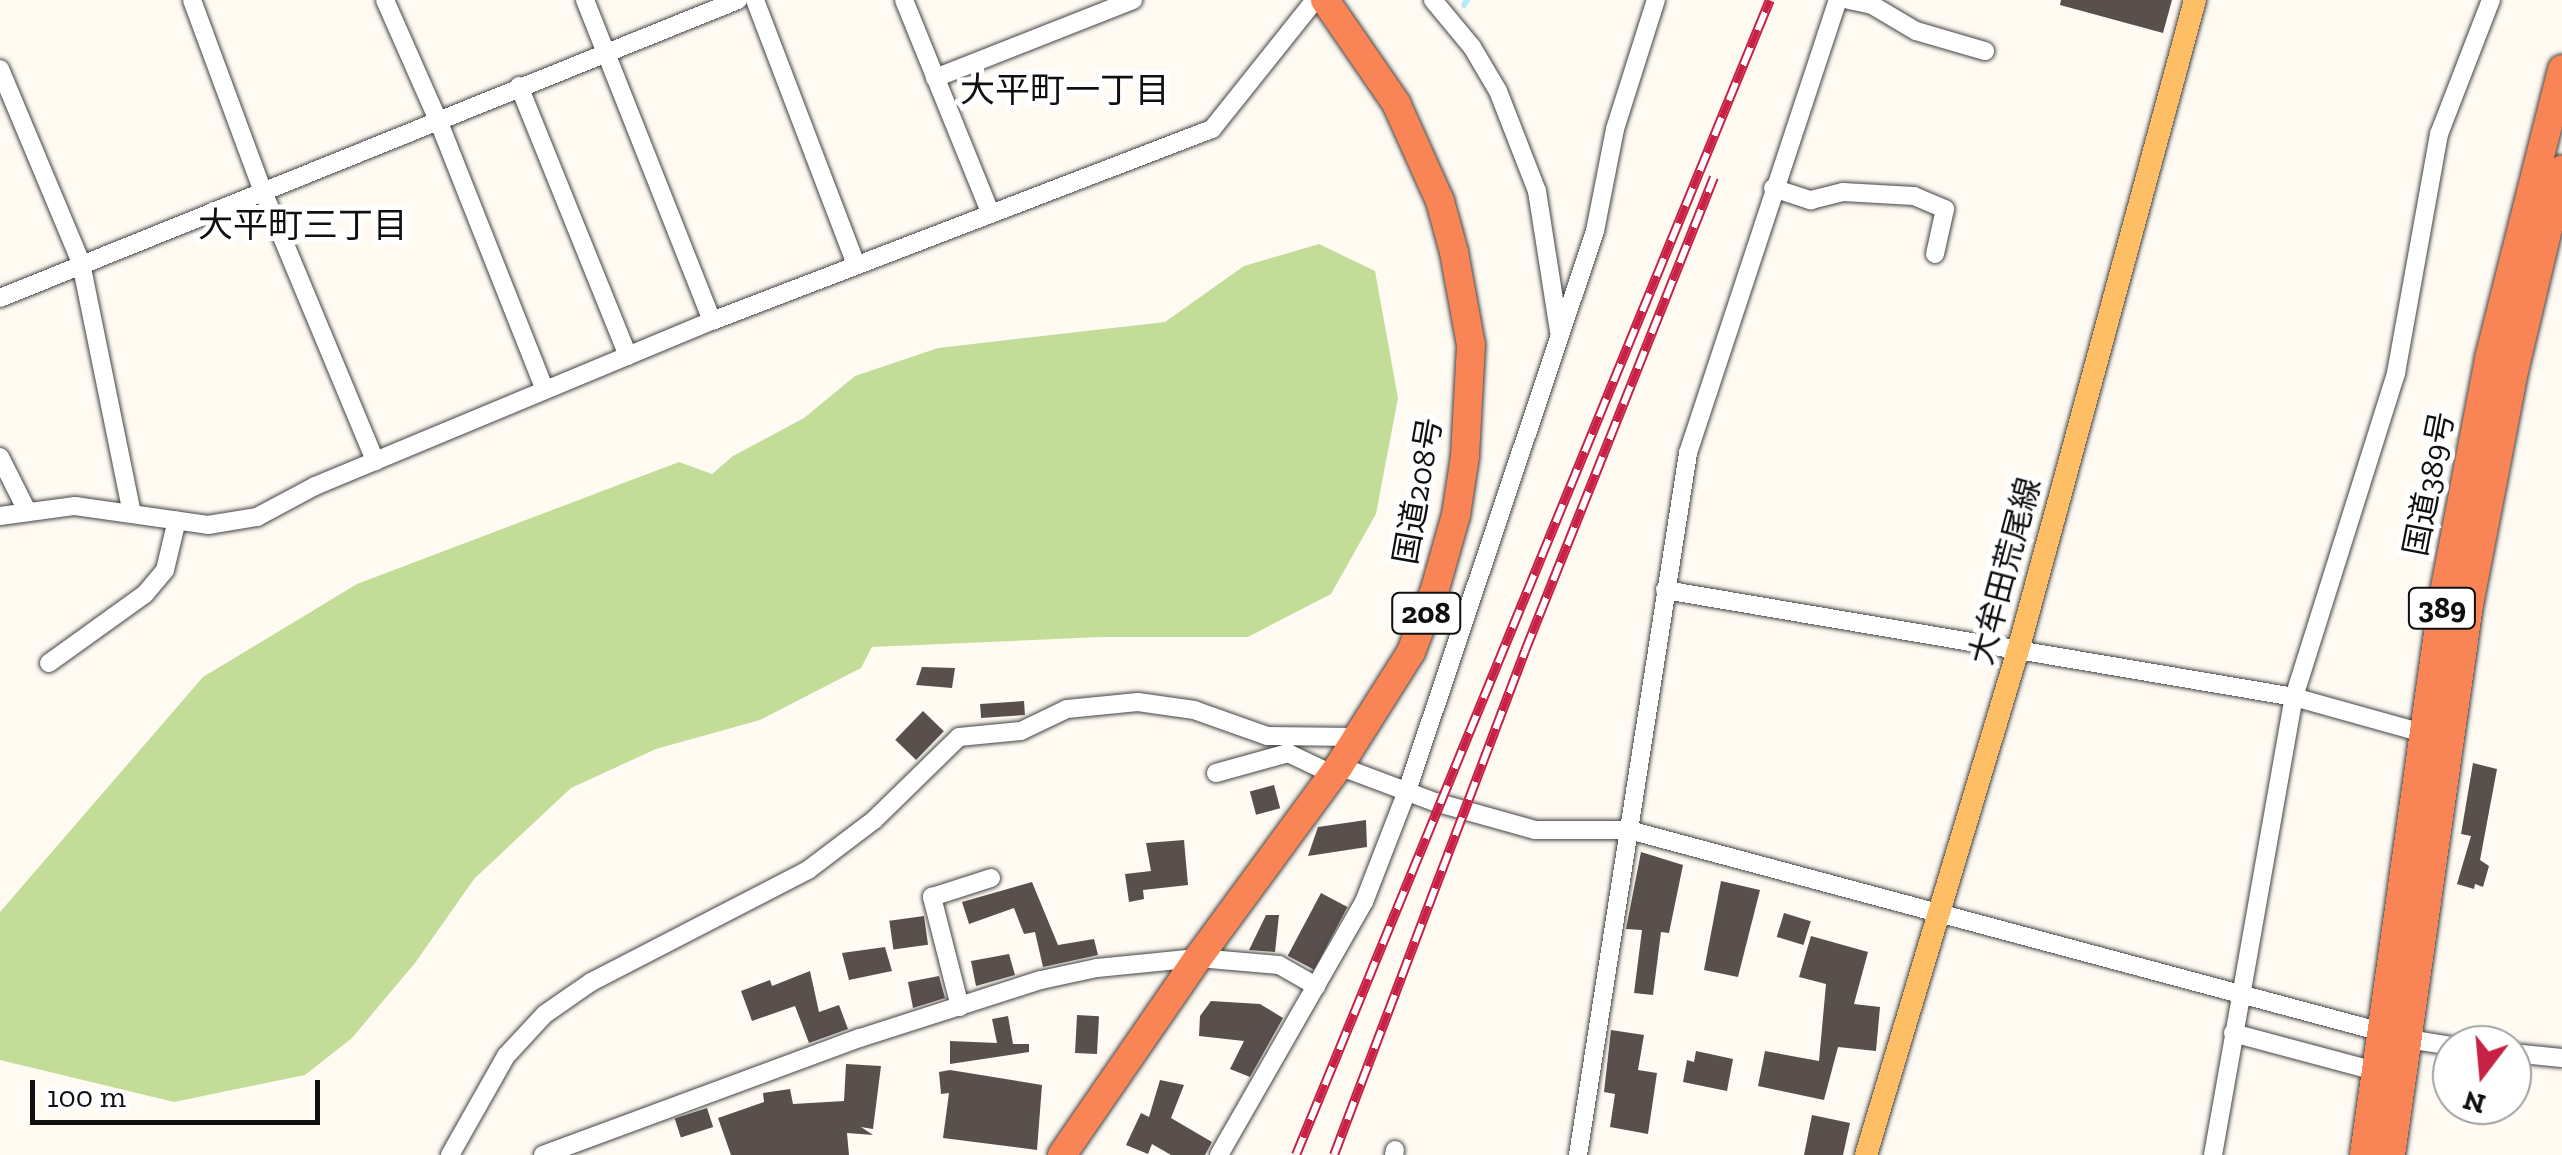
<!DOCTYPE html>
<html>
<head>
<meta charset="utf-8">
<style>
	body { margin:0 }
	#map { position:relative; width:2562px; height:1155px; overflow:hidden; background:#fffbf3; font-family:"Zilla Slab","Noto Sans JP",serif }
	div>[style] { position:absolute }
	.forest>* { inset:0; background:#c3dd98 }
	.stream>* { height:6px; margin:-3px; padding:0 3px; transform-origin:3px; border-radius:3px; background:#b5ebf9 }
	.building>* { inset:0; background:#594f4c; transform-origin:0 0 }
	.roads { filter:drop-shadow(0 0 2px #434343) drop-shadow(0 0 2px #434343) }
	.minor>* { height:18px; margin:-9px; padding:0 9px; transform-origin:9px; border-radius:9px; background:#fff }
	.major>* { height:22px; margin:-11px; padding:0 11px; transform-origin:11px; border-radius:11px; background:#fdbe65 }
	.highway>* { height:28px; margin:-14px; padding:0 14px; transform-origin:14px; border-radius:14px; background:#f98556 }
	.rail>* { height:10px; margin-top:-5px; transform-origin:0; background:repeating-linear-gradient(90deg,#fff 0 19px,#c72145 0 38px); box-sizing:border-box; border-block:2px solid #c72145 }
	span { translate:-50% -50%; white-space:nowrap; text-align:center; line-height:1.15; -webkit-text-stroke:10px #fff; paint-order:stroke }
	.shield-label span { padding:2px 8px; background:#fff; border:2px solid; border-radius:8px; -webkit-text-stroke-width:0 }
	.shield-label { font-size:30px; color:#101010; font-weight:700 }
	.street-label { font-size:32px; color:#101010 }
	.neighbourhood-label { font-size:35px; color:#101010 }
	.north { position:absolute; left:2432px; top:1025px; width:100px; height:100px; box-sizing:border-box; background:#fff; border:2px solid #9f9f9f; border-radius:50%; rotate:196deg; font-size:28px; font-weight:700; line-height:40px; text-align:center; color:#101010 }
	.north::after { content:''; display:block; margin:auto; width:35px; height:45px; background:#c72145; clip-path:polygon(50% 0,100% 100%,50% 72%,0 100%) }
	.scale { position:absolute; left:30px; top:1080px; width:290px; height:45px; box-sizing:border-box; border:5px solid #101010; border-top:0; padding-left:12px; font-size:30px; line-height:35px; white-space:nowrap; color:#101010; -webkit-text-stroke:8px #fff; paint-order:stroke }
</style>
</head>
<body>
<div id="map">
	<div class="forest">
		<i style="clip-path:polygon(1319px 244px,1375px 271px,1398px 398px,1376px 514px,1331px 594px,1248px 637px,1102px 637px,872px 647px,861px 668px,760px 720px,656px 749px,571px 788px,474px 879px,415px 963px,352px 1038px,305px 1075px,174px 1102px,0 1060px,0 912px,203px 677px,357px 584px,679px 462px,712px 474px,733px 456px,804px 418px,855px 376px,938px 348px,1165px 322px,1244px 266px)"></i>
	</div>
	<div class="stream">
		<i style="left:1464px;top:5px;width:6px;rotate:-59deg"></i>
	</div>
	<div class="building">
		<i style="clip-path:polygon(2061px 0,2172px 0,2163px 33px,2060px 5px)"></i>
		<i style="clip-path:polygon(922px 667px,955px 668px,952px 688px,916px 685px)"></i>
		<i style="left:1024px;top:701px;width:14px;height:44px;rotate:86deg"></i>
		<i style="left:923px;top:711px;width:29px;height:40px;rotate:44deg"></i>
		<i style="clip-path:polygon(2473px 763px,2497px 769px,2480px 860px,2489px 866px,2483px 887px,2475px 884px,2474px 889px,2457px 884px,2471px 836px,2461px 834px)"></i>
		<i style="left:1274px;top:785px;width:24px;height:25px;rotate:75deg"></i>
		<i style="clip-path:polygon(1366px 820px,1367px 847px,1308px 856px,1318px 827px)"></i>
		<i style="clip-path:polygon(1184px 840px,1188px 885px,1143px 890px,1144px 899px,1129px 902px,1125px 874px,1151px 871px,1146px 843px)"></i>
		<i style="clip-path:polygon(1641px 852px,1683px 865px,1669px 933px,1661px 932px,1653px 995px,1634px 993px,1642px 930px,1626px 929px)"></i>
		<i style="clip-path:polygon(1721px 881px,1760px 890px,1738px 977px,1704px 970px)"></i>
		<i style="clip-path:polygon(1032px 882px,1058px 945px,1094px 939px,1098px 955px,1043px 967px,1035px 932px,1024px 934px,1014px 908px,969px 924px,962px 902px)"></i>
		<i style="left:1321px;top:893px;width:30px;height:71px;rotate:28deg"></i>
		<i style="left:1784px;top:913px;width:28px;height:25px;rotate:17deg"></i>
		<i style="clip-path:polygon(1266px 915px,1279px 915px,1275px 952px,1249px 950px)"></i>
		<i style="left:924px;top:916px;width:29px;height:35px;rotate:82deg"></i>
		<i style="clip-path:polygon(1811px 936px,1868px 952px,1854px 1004px,1880px 1007px,1876px 1051px,1838px 1047px,1824px 1100px,1758px 1086px,1765px 1051px,1819px 1061px,1826px 984px,1799px 977px)"></i>
		<i style="clip-path:polygon(885px 947px,892px 971px,849px 980px,842px 953px)"></i>
		<i style="clip-path:polygon(1009px 954px,1015px 975px,976px 986px,971px 961px)"></i>
		<i style="clip-path:polygon(810px 971px,819px 1012px,839px 1005px,848px 1029px,809px 1043px,795px 1006px,752px 1021px,741px 991px,770px 980px,772px 986px)"></i>
		<i style="clip-path:polygon(939px 976px,945px 998px,913px 1008px,908px 982px)"></i>
		<i style="clip-path:polygon(1211px 1001px,1260px 1004px,1283px 1018px,1250px 1077px,1230px 1069px,1244px 1041px,1199px 1036px,1200px 1016px)"></i>
		<i style="left:1077px;top:1015px;width:22px;height:38px;rotate:3deg"></i>
		<i style="clip-path:polygon(1008px 1016px,1013px 1044px,1029px 1044px,1029px 1052px,950px 1064px,950px 1041px,997px 1043px,992px 1019px)"></i>
		<i style="clip-path:polygon(1611px 1030px,1644px 1035px,1638px 1070px,1657px 1073px,1648px 1134px,1610px 1127px,1615px 1094px,1604px 1092px)"></i>
		<i style="clip-path:polygon(1696px 1051px,1733px 1059px,1727px 1091px,1683px 1082px,1687px 1060px,1694px 1062px)"></i>
		<i style="clip-path:polygon(846px 1064px,881px 1066px,873px 1129px,861px 1127px,873px 1135px,847px 1133px,849px 1155px,731px 1155px,718px 1118px,764px 1102px,763px 1093px,790px 1089px,793px 1104px,844px 1101px)"></i>
		<i style="clip-path:polygon(950px 1070px,1042px 1085px,1037px 1150px,943px 1138px,949px 1093px,941px 1094px,939px 1072px)"></i>
		<i style="clip-path:polygon(1160px 1080px,1184px 1085px,1171px 1118px,1212px 1142px,1205px 1155px,1171px 1155px,1152px 1144px,1148px 1154px,1126px 1145px,1141px 1113px,1149px 1117px)"></i>
		<i style="left:707px;top:1108px;width:20px;height:34px;rotate:72deg"></i>
		<i style="clip-path:polygon(1812px 1115px,1850px 1123px,1843px 1155px,1804px 1155px)"></i>
	</div>
	<div class="roads">
		<div class="minor">
			<i style="left:192px;top:0;width:202px;rotate:69.7deg"></i>
			<i style="left:262px;top:189px;width:295px;rotate:67.4deg"></i>
			<i style="left:385px;top:0;width:131px;rotate:66.2deg"></i>
			<i style="left:438px;top:120px;width:290px;rotate:68.4deg"></i>
			<i style="left:585px;top:0;width:345px;rotate:68.4deg"></i>
			<i style="left:755px;top:0;width:283px;rotate:69.1deg"></i>
			<i style="left:904px;top:0;width:229px;rotate:67.9deg"></i>
			<i style="left:1433px;top:0;width:61px;rotate:50.3deg"></i>
			<i style="left:1472px;top:47px;width:51px;rotate:59.4deg"></i>
			<i style="left:1498px;top:91px;width:107px;rotate:68.7deg"></i>
			<i style="left:1537px;top:191px;width:143px;rotate:81.1deg"></i>
			<i style="left:1849px;top:0;width:24px;rotate:12deg"></i>
			<i style="left:1872px;top:5px;width:51px;rotate:30.6deg"></i>
			<i style="left:1916px;top:31px;width:72px;rotate:16.2deg"></i>
			<i style="left:0;top:69px;width:210px;rotate:67.3deg"></i>
			<i style="left:81px;top:263px;width:255px;rotate:78.5deg"></i>
			<i style="left:935px;top:78px;width:213px;rotate:-21.5deg"></i>
			<i style="left:519px;top:86px;width:291px;rotate:68deg"></i>
			<i style="left:1773px;top:188px;width:40px;rotate:18deg"></i>
			<i style="left:1811px;top:200px;width:33px;rotate:-14deg"></i>
			<i style="left:1843px;top:192px;width:71px;rotate:3.2deg"></i>
			<i style="left:1914px;top:196px;width:34px;rotate:23deg"></i>
			<i style="left:1945px;top:209px;width:46px;rotate:102.5deg"></i>
			<i style="left:0;top:298px;width:796px;rotate:-21.99deg"></i>
			<i style="left:0;top:457px;width:60px;rotate:63.4deg"></i>
			<i style="left:0;top:516px;width:76px;rotate:-7.6deg"></i>
			<i style="left:75px;top:506px;width:134px;rotate:8.1deg"></i>
			<i style="left:208px;top:525px;width:50px;rotate:-9.3deg"></i>
			<i style="left:257px;top:517px;width:66px;rotate:-28.1deg"></i>
			<i style="left:315px;top:486px;width:430px;rotate:-22.6deg"></i>
			<i style="left:712px;top:321px;width:536px;rotate:-21.01deg"></i>
			<i style="left:1212px;top:129px;width:165px;rotate:-51.4deg"></i>
			<i style="left:1665px;top:590px;width:638px;rotate:9.65deg"></i>
			<i style="left:2294px;top:697px;width:141px;rotate:15.6deg"></i>
			<i style="left:49px;top:663px;width:118px;rotate:-35.7deg"></i>
			<i style="left:145px;top:594px;width:31px;rotate:-50deg"></i>
			<i style="left:165px;top:570px;width:51px;rotate:-76.5deg"></i>
			<i style="left:1339px;top:766px;width:103px;rotate:20.6deg"></i>
			<i style="left:1435px;top:802px;width:104px;rotate:15.6deg"></i>
			<i style="left:1535px;top:830px;width:94px"></i>
			<i style="left:1629px;top:830px;width:807px;rotate:15.02deg"></i>
			<i style="left:2408px;top:1039px;width:45px;rotate:9deg"></i>
			<i style="left:1216px;top:773px;width:75px;rotate:-15.5deg"></i>
			<i style="left:1288px;top:753px;width:49px;rotate:25.5deg"></i>
			<i style="left:960px;top:1007px;width:114px;rotate:-104.3deg"></i>
			<i style="left:932px;top:897px;width:62px;rotate:-17.9deg"></i>
			<i style="left:2233px;top:1033px;width:147px;rotate:15deg"></i>
			<i style="left:2512px;top:1053px;width:50px;rotate:5.7deg"></i>
			<i style="left:450px;top:1155px;width:114px;rotate:-60.5deg"></i>
			<i style="left:506px;top:1056px;width:57px;rotate:-47.1deg"></i>
			<i style="left:545px;top:1014px;width:56px;rotate:-34.8deg"></i>
			<i style="left:591px;top:982px;width:244px;rotate:-27.3deg"></i>
			<i style="left:808px;top:870px;width:83px;rotate:-37.1deg"></i>
			<i style="left:874px;top:820px;width:119px;rotate:-44.3deg"></i>
			<i style="left:959px;top:737px;width:62px;rotate:-5.5deg"></i>
			<i style="left:1021px;top:731px;width:51px;rotate:-25.6deg"></i>
			<i style="left:1067px;top:709px;width:71px;rotate:-5.6deg"></i>
			<i style="left:1138px;top:702px;width:57px;rotate:8.1deg"></i>
			<i style="left:1194px;top:710px;width:77px;rotate:19.6deg"></i>
			<i style="left:1267px;top:736px;width:91px;rotate:0.6deg"></i>
			<i style="left:543px;top:1155px;width:338px;rotate:-20.3deg"></i>
			<i style="left:860px;top:1038px;width:190px;rotate:-17.8deg"></i>
			<i style="left:1041px;top:980px;width:57px;rotate:-12.1deg"></i>
			<i style="left:1097px;top:968px;width:101px;rotate:-5.7deg"></i>
			<i style="left:1198px;top:958px;width:81px;rotate:4.9deg"></i>
			<i style="left:1279px;top:965px;width:43px;rotate:29.6deg"></i>
			<i style="left:1219px;top:1155px;width:292px;rotate:-60.2deg"></i>
			<i style="left:1364px;top:902px;width:119px;rotate:-68.8deg"></i>
			<i style="left:1407px;top:791px;width:591px;rotate:-71.44deg"></i>
			<i style="left:1595px;top:231px;width:104px;rotate:-78.9deg"></i>
			<i style="left:1615px;top:129px;width:135px;rotate:-72.4deg"></i>
			<i style="left:1394px;top:1155px;width:5px;rotate:-79deg"></i>
			<i style="left:1578px;top:1155px;width:711px;rotate:-81.09deg"></i>
			<i style="left:1688px;top:453px;width:477px;rotate:-71.7deg"></i>
			<i style="left:2213px;top:1155px;width:465px;rotate:-80deg"></i>
			<i style="left:2294px;top:697px;width:340px;rotate:-72.5deg"></i>
			<i style="left:2396px;top:373px;width:243px;rotate:-79.8deg"></i>
			<i style="left:2439px;top:134px;width:144px;rotate:-68.8deg"></i>
		</div>
		<div class="major">
			<i style="left:1866px;top:1155px;width:531px;rotate:-73.24deg"></i>
			<i style="left:2019px;top:647px;width:671px;rotate:-74.78deg"></i>
		</div>
		<div class="highway">
			<i style="left:1062px;top:1155px;width:239px;rotate:-55.4deg"></i>
			<i style="left:1198px;top:958px;width:238px;rotate:-53.7deg"></i>
			<i style="left:1339px;top:766px;width:135px;rotate:-57.7deg"></i>
			<i style="left:1411px;top:652px;width:67px;rotate:-69.1deg"></i>
			<i style="left:1435px;top:589px;width:77px;rotate:-74.2deg"></i>
			<i style="left:1456px;top:515px;width:60px;rotate:-81.3deg"></i>
			<i style="left:1465px;top:456px;width:111px;rotate:-86.9deg"></i>
			<i style="left:1471px;top:345px;width:95px;rotate:-100.4deg"></i>
			<i style="left:1454px;top:252px;width:53px;rotate:-105.4deg"></i>
			<i style="left:1440px;top:201px;width:107px;rotate:-114.2deg"></i>
			<i style="left:1396px;top:103px;width:125px;rotate:-124.6deg"></i>
			<i style="left:2364px;top:1155px;width:563px;rotate:-81.93deg"></i>
			<i style="left:2443px;top:598px;width:244px;rotate:-79.1deg"></i>
			<i style="left:2489px;top:358px;width:298px;rotate:-75.8deg"></i>
			<i style="left:2391px;top:1155px;width:556px;rotate:-81.93deg"></i>
			<i style="left:2469px;top:605px;width:242px;rotate:-79.1deg"></i>
			<i style="left:2515px;top:367px;width:203px;rotate:-76.6deg"></i>
		</div>
	</div>
	<div class="rail">
		<i style="left:1296px;top:1155px;width:1248px;rotate:-67.69deg"></i>
		<i style="left:1334px;top:1155px;width:539px;rotate:-69.24deg"></i>
		<i style="left:1525px;top:651px;width:510px;rotate:-68.26deg"></i>
	</div>
	<div class="shield-label">
		<span style="left:2442px;top:608px">389</span>
		<span style="left:1426px;top:613px">208</span>
	</div>
	<div class="street-label">
		<span style="left:2429px;top:484px;rotate:-79deg">国道389号</span>
		<span style="left:1418px;top:491px;rotate:-80deg">国道208号</span>
		<span style="left:2005px;top:571px;rotate:-75deg">大牟田荒尾線</span>
	</div>
	<div class="neighbourhood-label">
		<span style="left:1065px;top:90px">大平町一丁目</span>
		<span style="left:303px;top:225px">大平町三丁目</span>
	</div>
	<div class="north">N</div>
	<div class="scale">100 m</div>
</div>
</body>
</html>
